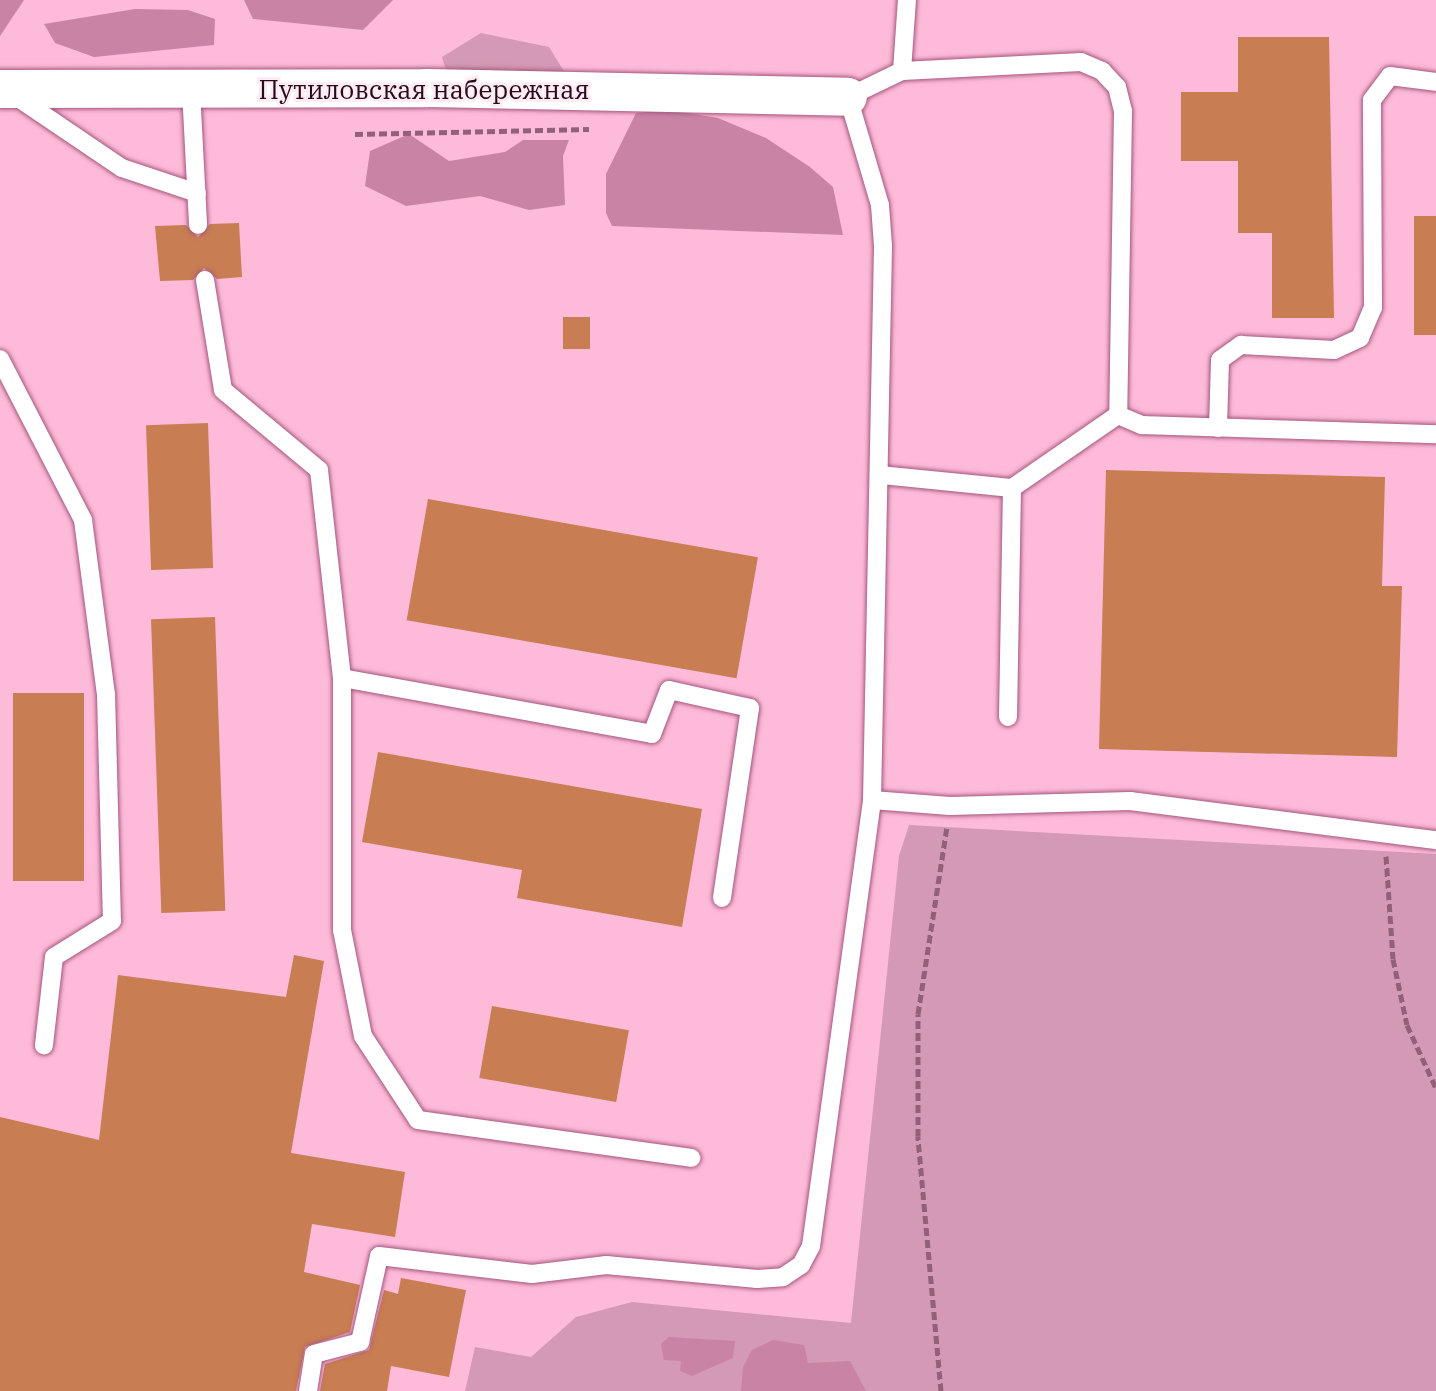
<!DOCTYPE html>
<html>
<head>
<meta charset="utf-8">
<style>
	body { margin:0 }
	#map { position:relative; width:1436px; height:1391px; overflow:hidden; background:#febad9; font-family:"IBM Plex Serif",serif }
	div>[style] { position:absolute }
	.green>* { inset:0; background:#d499b4 }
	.forest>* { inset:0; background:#c984a5 }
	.building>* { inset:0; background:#c87d52; transform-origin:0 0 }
	.path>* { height:5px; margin-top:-2.5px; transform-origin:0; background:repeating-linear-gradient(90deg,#926178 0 8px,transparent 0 12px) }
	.roads { filter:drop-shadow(0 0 2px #a3577d) drop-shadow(0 0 2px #a3577d) }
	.lane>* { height:18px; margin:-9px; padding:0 9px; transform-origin:9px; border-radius:9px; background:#fff }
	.street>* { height:38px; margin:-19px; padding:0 19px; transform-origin:19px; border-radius:19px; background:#fff }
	span { translate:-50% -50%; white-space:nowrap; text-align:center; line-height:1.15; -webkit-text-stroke:6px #feecf4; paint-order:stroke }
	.street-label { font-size:26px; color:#280a1a }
</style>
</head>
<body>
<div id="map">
	<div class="green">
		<i style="clip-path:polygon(481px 33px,549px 47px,570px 81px,448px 78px,442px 57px)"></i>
		<i style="clip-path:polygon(909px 825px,1436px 854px,1436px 1391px,465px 1391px,475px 1347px,531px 1357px,576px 1317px,632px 1302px,851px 1323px,899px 856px)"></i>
	</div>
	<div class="forest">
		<i style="clip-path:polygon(0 0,24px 0,0 36px)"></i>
		<i style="clip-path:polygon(244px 0,393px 0,363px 30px,253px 19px)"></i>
		<i style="clip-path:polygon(135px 9px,188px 10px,215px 19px,214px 45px,94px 57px,55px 43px,44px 24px)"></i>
		<i style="clip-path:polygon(669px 110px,718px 118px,766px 138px,810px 167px,833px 187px,843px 235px,612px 226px,606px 213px,606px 174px,636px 113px)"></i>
		<i style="clip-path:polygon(409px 134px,449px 161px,505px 152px,523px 140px,569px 140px,563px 156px,565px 205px,529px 210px,480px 196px,406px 206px,365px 186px,370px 151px)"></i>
		<i style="clip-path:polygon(669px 1337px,735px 1341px,733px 1358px,692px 1376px,680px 1371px,681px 1361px,664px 1360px,661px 1344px)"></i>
		<i style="clip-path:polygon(773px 1340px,804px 1345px,808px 1363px,850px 1361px,866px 1391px,741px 1391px,743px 1367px,752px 1350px)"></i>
	</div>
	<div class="building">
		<i style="clip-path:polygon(1238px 37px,1329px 37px,1334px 318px,1272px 318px,1272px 233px,1238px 233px,1238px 161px,1181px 161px,1181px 92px,1238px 92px)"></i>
		<i style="left:1414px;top:216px;width:22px;height:119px"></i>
		<i style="clip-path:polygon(239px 223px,242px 277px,217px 279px,204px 268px,193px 280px,160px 281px,155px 226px,186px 225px,198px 237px,210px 224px)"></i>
		<i style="left:563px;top:317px;width:27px;height:32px"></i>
		<i style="left:208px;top:423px;width:145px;height:62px;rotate:88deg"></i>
		<i style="clip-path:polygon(1106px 470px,1385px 477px,1382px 586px,1402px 586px,1397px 757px,1099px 749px)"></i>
		<i style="left:428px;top:499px;width:335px;height:123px;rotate:10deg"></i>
		<i style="left:215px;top:617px;width:294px;height:64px;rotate:88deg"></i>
		<i style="left:13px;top:693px;width:71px;height:188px"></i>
		<i style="clip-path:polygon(378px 752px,702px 809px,682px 927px,517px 898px,522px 870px,362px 842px)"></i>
		<i style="clip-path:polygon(294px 955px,324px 961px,291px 1153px,405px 1172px,395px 1237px,312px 1224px,304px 1272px,360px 1285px,350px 1332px,305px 1347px,296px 1391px,0 1391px,0 1117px,99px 1140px,118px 975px,286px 997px)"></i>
		<i style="left:492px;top:1006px;width:139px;height:73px;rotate:10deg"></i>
		<i style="clip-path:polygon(401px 1278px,466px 1290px,449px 1377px,391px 1366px,387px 1391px,320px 1391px,325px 1364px,369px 1350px,384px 1290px,398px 1294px)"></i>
	</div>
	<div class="path">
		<i style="left:355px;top:134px;width:234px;rotate:-1.2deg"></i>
		<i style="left:1386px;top:856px;width:103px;rotate:86.1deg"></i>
		<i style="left:1393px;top:959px;width:67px;rotate:78deg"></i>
		<i style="left:1407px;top:1025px;width:69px;rotate:65.3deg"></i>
		<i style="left:941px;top:1391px;width:256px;rotate:-95.2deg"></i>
		<i style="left:918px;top:1136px;width:122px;rotate:-90deg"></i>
		<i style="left:918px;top:1014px;width:190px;rotate:-81.2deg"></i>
	</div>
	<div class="roads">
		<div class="lane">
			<i style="left:902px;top:71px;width:71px;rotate:-86deg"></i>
			<i style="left:191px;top:90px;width:135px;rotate:87deg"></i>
			<i style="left:14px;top:95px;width:130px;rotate:34.1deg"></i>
			<i style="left:122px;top:168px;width:79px;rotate:18.4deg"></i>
			<i style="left:205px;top:280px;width:111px;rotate:80.7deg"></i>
			<i style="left:223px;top:390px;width:125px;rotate:39.8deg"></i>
			<i style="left:319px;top:470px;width:209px;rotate:83.7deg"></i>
			<i style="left:342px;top:678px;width:315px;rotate:10.2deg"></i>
			<i style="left:652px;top:734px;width:47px;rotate:-68.9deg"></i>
			<i style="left:669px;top:690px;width:83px;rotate:12.5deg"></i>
			<i style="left:750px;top:708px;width:192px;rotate:98.4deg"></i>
			<i style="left:0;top:359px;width:181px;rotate:62.7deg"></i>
			<i style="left:83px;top:520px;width:176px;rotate:82.5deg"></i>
			<i style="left:106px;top:694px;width:227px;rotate:88.5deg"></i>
			<i style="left:112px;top:921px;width:68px;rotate:148.2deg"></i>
			<i style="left:54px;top:957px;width:89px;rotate:96.5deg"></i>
			<i style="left:1218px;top:428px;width:68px;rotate:-88.3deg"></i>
			<i style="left:1220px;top:360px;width:26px;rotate:-36deg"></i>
			<i style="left:1241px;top:345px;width:93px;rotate:3.1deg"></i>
			<i style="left:1334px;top:350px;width:29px;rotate:-25deg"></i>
			<i style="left:1360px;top:338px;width:33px;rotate:-67deg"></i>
			<i style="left:1373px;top:308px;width:208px;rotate:-90.3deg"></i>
			<i style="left:1372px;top:100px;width:30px;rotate:-53deg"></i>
			<i style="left:1390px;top:76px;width:46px;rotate:7.4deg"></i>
			<i style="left:881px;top:475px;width:132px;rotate:5.7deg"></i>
			<i style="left:342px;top:678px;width:252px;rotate:90deg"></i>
			<i style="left:342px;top:930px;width:108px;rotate:78.8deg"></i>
			<i style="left:363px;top:1036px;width:100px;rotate:56.8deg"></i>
			<i style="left:418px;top:1120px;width:276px;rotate:7.9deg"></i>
			<i style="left:1008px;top:717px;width:229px;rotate:-89deg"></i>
			<i style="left:1012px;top:488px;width:129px;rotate:-34.6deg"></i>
			<i style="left:872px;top:800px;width:78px;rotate:4.4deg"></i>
			<i style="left:950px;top:806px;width:180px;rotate:-1.6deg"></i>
			<i style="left:1130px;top:801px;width:308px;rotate:7.3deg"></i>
			<i style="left:308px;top:1391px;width:37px;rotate:-81deg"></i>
			<i style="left:314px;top:1354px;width:48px;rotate:-14.6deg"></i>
			<i style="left:360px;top:1342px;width:88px;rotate:-77.5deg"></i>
			<i style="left:379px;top:1256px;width:154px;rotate:6.7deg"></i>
			<i style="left:532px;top:1274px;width:75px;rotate:-6.9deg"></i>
			<i style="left:606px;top:1265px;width:152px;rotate:5.3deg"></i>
			<i style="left:757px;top:1279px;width:26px;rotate:-4deg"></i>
			<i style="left:783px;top:1277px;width:22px;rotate:-34deg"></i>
			<i style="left:801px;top:1265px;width:21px;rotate:-62deg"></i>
			<i style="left:811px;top:1246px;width:450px;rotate:-82.2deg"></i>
			<i style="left:872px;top:800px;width:554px;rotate:-88.86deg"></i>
			<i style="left:883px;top:246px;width:41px;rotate:-94.2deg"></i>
			<i style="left:880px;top:205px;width:113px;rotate:-106.5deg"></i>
			<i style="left:848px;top:97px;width:60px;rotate:-25.7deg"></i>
			<i style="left:902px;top:71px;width:179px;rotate:-2.9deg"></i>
			<i style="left:1081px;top:62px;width:23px;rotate:23deg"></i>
			<i style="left:1102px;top:71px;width:22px;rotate:47deg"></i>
			<i style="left:1117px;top:87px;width:25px;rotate:76deg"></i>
			<i style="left:1123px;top:111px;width:304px;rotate:90.9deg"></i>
			<i style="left:1118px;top:415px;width:26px;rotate:23deg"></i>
			<i style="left:1142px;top:425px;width:294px;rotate:1.8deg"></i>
		</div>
		<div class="street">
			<i style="left:0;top:89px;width:427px;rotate:-0.1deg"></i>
			<i style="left:427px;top:88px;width:421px;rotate:1.2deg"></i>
		</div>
	</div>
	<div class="street-label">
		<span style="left:424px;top:90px">Путиловская набережная</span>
	</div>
</div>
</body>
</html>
